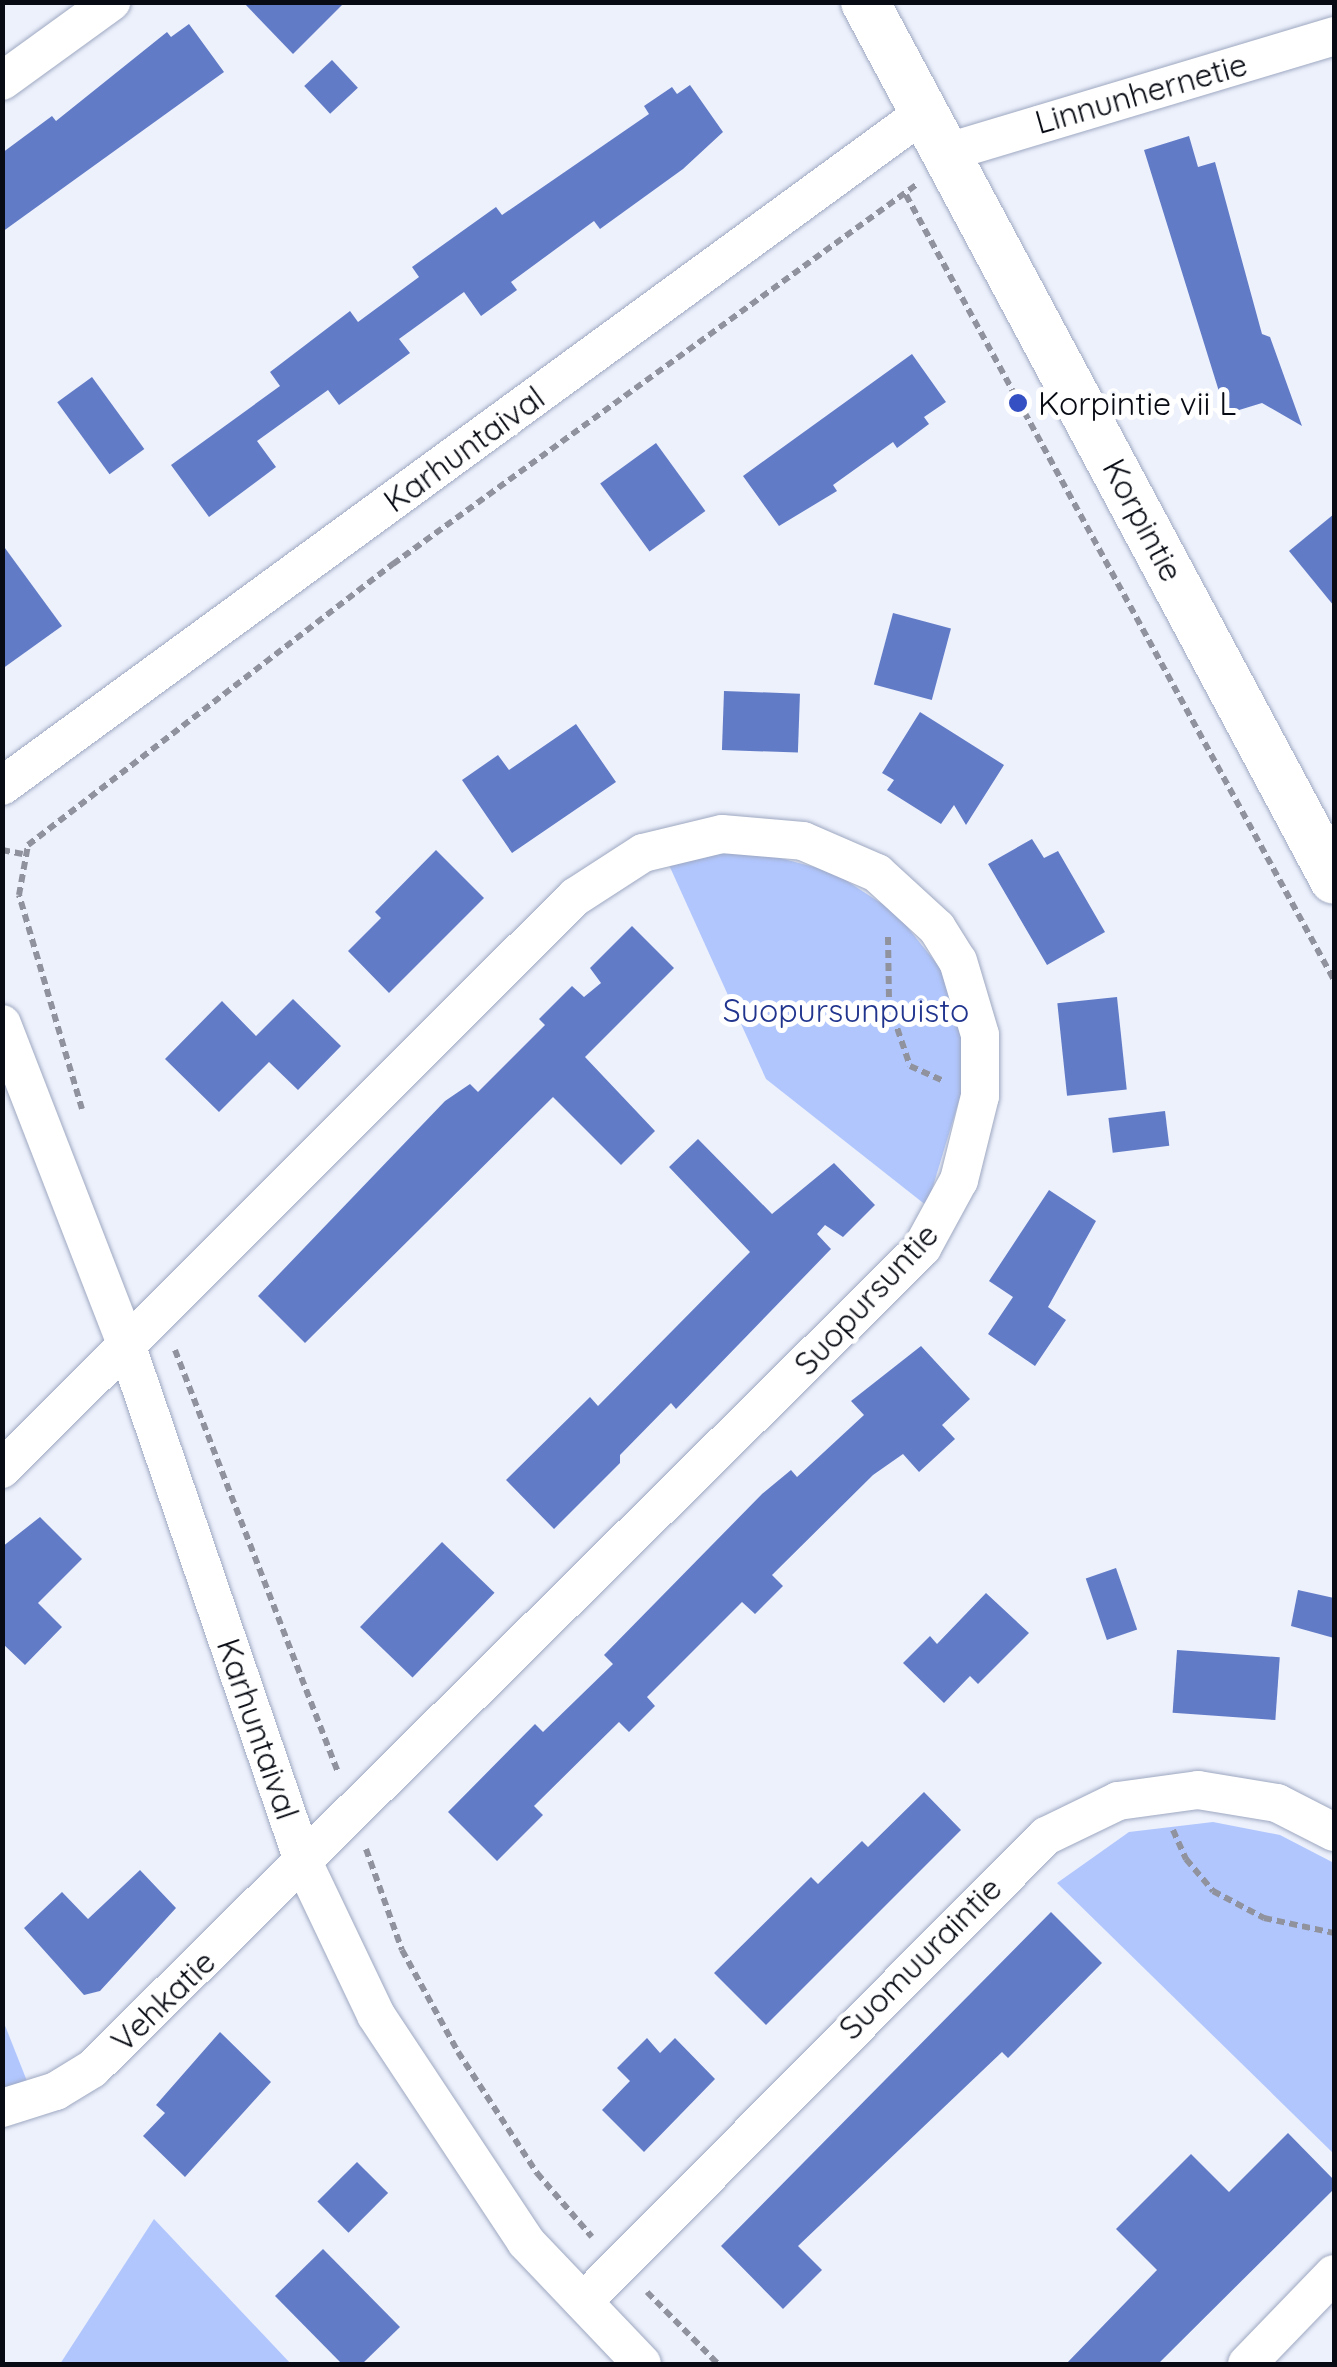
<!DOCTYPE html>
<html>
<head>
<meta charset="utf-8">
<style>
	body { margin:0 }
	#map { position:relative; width:1337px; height:2367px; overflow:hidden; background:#edf1fc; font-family:Quicksand,sans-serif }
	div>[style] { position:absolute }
	.green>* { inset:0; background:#b1c6fd }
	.building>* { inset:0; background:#627bc7; transform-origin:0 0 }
	.path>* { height:6px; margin-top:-3px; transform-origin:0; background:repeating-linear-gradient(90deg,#90939d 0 8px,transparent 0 13px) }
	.roads { filter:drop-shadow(0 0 2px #9ea8c1) drop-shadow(0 0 2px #9ea8c1) }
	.minor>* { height:38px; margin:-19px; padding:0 19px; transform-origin:19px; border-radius:19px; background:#fff }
	.tertiary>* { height:48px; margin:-24px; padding:0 24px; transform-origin:24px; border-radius:24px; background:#fff }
	.dots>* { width:28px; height:28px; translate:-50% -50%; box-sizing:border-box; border:5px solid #fff; border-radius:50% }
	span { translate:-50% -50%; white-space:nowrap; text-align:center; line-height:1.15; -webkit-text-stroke:10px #fff; paint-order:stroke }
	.street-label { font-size:32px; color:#080b13 }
	.poi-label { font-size:32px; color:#080b13 }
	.left { translate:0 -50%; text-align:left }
	.park-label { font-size:32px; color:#21358e }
	.frame { position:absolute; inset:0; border:5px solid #080b13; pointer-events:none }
</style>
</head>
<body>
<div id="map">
	<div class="green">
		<i style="clip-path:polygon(723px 853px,761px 853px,833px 872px,896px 913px,941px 969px,961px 1038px,961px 1094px,927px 1206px,766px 1079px,669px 865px)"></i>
		<i style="clip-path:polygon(1213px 1822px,1280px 1835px,1334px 1863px,1334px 2154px,1057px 1883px,1129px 1832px)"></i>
		<i style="clip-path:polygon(2px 2018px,27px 2081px,2px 2089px)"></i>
		<i style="clip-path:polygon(154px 2219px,291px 2364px,60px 2364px)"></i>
	</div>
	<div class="building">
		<i style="clip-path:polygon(243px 2px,345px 2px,293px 54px)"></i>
		<i style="clip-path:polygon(189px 24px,224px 72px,2px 232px,2px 153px,52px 116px,56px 121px,167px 32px,171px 37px)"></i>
		<i style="left:332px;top:60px;width:38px;height:38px;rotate:47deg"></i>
		<i style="clip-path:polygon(690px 85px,723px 132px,683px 169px,600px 229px,594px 221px,511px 282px,517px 290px,481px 316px,464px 292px,399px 339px,410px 353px,339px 405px,328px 390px,257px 441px,276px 467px,209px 517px,171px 465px,280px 386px,270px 372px,350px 311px,358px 322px,419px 277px,412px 267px,496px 207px,502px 215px,649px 114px,644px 106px,672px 87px,677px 94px)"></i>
		<i style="clip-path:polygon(1189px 136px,1198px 167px,1215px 162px,1262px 334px,1270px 337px,1302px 426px,1262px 403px,1226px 414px,1144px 150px)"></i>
		<i style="clip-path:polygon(912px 354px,946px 402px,924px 417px,929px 424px,897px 448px,893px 442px,833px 485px,837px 491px,779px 526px,743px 476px)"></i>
		<i style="left:92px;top:377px;width:89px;height:43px;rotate:54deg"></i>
		<i style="left:656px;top:443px;width:84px;height:69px;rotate:54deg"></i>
		<i style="clip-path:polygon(1334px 514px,1334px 606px,1289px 551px)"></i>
		<i style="clip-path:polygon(2px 544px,62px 626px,2px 669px)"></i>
		<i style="left:893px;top:613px;width:60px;height:74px;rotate:15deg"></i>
		<i style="left:724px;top:691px;width:76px;height:59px;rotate:2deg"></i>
		<i style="clip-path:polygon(920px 712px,1004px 765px,966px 825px,954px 805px,941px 824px,887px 790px,894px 780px,882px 773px)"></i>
		<i style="clip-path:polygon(576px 724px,616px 782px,512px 853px,462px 780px,498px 755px,509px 770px)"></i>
		<i style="clip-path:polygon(1032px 839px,1044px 858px,1058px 851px,1105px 932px,1047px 965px,988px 864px)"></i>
		<i style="clip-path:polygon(436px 850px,484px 898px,389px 993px,348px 951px,381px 918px,375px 912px)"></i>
		<i style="clip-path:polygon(632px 926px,674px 968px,585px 1057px,655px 1131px,621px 1165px,553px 1097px,305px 1343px,258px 1296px,445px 1101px,470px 1084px,478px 1092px,545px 1025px,539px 1019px,572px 986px,584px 997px,601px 983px,590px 968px)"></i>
		<i style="left:1117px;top:997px;width:93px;height:60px;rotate:84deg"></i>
		<i style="clip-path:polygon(293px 999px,341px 1046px,298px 1090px,269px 1062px,219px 1112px,165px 1059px,222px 1001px,256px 1036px)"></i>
		<i style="left:1165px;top:1111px;width:35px;height:57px;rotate:83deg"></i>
		<i style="clip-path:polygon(698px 1139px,772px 1214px,834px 1163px,875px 1205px,843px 1237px,825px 1225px,817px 1234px,831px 1249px,676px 1409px,671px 1403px,620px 1455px,620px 1463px,554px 1529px,506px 1480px,590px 1397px,598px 1406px,750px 1252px,669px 1167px)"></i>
		<i style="clip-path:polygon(1049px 1190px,1096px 1221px,1048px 1307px,1066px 1320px,1035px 1366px,988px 1334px,1013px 1297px,989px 1281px)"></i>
		<i style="clip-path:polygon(921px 1346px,970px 1399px,942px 1425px,955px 1439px,919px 1472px,903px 1454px,873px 1475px,772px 1575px,783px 1586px,755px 1614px,742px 1602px,647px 1697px,655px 1706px,629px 1732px,619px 1722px,534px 1806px,543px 1815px,497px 1861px,448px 1812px,535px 1724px,543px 1732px,613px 1664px,604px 1655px,762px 1494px,791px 1470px,797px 1477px,864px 1415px,851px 1401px)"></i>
		<i style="clip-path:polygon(40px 1517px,82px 1559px,38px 1603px,62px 1627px,25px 1665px,2px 1643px,2px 1547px)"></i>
		<i style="left:442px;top:1542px;width:73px;height:118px;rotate:44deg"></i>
		<i style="left:1116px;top:1568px;width:65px;height:32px;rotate:71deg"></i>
		<i style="clip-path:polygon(1298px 1590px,1334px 1598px,1334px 1638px,1291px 1626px)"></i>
		<i style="clip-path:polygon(986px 1593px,1029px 1633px,978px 1684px,970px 1676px,944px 1703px,903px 1663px,930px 1636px,937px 1644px)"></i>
		<i style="left:1177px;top:1650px;width:103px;height:63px;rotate:4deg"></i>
		<i style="clip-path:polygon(924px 1792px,961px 1830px,766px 2025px,714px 1973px,811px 1877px,818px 1884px,862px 1841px,868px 1847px)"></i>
		<i style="clip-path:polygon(140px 1870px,176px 1908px,100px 1991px,84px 1995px,24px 1928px,62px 1892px,88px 1919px)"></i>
		<i style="clip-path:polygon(1051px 1912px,1102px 1963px,1008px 2058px,1002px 2052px,798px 2246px,822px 2270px,783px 2309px,721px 2246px)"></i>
		<i style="clip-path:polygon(220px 2032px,271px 2082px,185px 2177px,143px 2136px,165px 2113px,156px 2105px)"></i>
		<i style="clip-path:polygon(647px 2038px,660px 2053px,675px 2038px,715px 2079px,644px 2152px,602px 2110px,630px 2081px,617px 2068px)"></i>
		<i style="clip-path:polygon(1288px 2133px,1334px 2180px,1334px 2189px,1158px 2364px,1066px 2364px,1157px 2270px,1116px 2229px,1191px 2154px,1229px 2192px)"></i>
		<i style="left:357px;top:2162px;width:44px;height:56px;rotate:45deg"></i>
		<i style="clip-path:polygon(323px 2249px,400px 2327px,362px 2364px,342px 2364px,275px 2296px)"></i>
	</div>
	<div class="path">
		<i style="left:906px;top:195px;width:894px;rotate:61.4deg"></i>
		<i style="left:2px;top:850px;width:21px;rotate:11deg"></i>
		<i style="left:888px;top:937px;width:67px;rotate:89.1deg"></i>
		<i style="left:889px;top:1004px;width:65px;rotate:71.3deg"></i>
		<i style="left:910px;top:1066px;width:35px;rotate:24deg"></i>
		<i style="left:82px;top:1109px;width:223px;rotate:-106.4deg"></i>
		<i style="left:19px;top:895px;width:51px;rotate:-79.8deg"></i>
		<i style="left:28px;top:845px;width:461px;rotate:-37.6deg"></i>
		<i style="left:393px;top:564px;width:646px;rotate:-35.93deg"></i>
		<i style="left:175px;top:1350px;width:452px;rotate:68.9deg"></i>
		<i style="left:1173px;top:1830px;width:32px;rotate:66deg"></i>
		<i style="left:1186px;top:1859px;width:42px;rotate:49.8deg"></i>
		<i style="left:1213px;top:1891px;width:58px;rotate:27.9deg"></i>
		<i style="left:1264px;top:1918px;width:72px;rotate:12.1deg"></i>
		<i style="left:366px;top:1849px;width:107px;rotate:70.4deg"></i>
		<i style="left:402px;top:1950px;width:116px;rotate:61.2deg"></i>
		<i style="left:458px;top:2052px;width:145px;rotate:56.9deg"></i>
		<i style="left:537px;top:2173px;width:84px;rotate:49.3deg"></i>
		<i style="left:647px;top:2292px;width:101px;rotate:45.4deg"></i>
	</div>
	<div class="roads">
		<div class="minor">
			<i style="left:2px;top:81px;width:135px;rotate:-35.9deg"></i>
			<i style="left:948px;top:152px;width:403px;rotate:-16.7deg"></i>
			<i style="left:2px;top:786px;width:1143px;rotate:-36.14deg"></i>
			<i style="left:2px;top:1024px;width:343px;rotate:68.8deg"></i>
			<i style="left:126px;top:1344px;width:550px;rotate:71.1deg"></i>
			<i style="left:304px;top:1864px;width:167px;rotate:64.5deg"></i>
			<i style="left:376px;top:2015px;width:272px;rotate:56.5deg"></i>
			<i style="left:526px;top:2242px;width:168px;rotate:46.4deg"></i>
			<i style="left:2px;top:1469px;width:810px;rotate:-44.95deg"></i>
			<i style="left:575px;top:897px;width:81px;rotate:-32.9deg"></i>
			<i style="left:643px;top:853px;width:81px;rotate:-13.5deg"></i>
			<i style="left:722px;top:834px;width:81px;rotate:4.9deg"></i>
			<i style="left:803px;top:841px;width:81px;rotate:23.4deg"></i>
			<i style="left:877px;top:873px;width:81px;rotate:42.5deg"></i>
			<i style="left:937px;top:928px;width:39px;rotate:58deg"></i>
			<i style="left:958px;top:961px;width:77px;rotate:73.4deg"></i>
			<i style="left:980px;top:1035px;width:61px;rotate:90deg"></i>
			<i style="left:980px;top:1096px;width:87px;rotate:104deg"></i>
			<i style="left:959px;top:1180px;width:77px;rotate:118.6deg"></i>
			<i style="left:922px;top:1248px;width:1167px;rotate:135.31deg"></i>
			<i style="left:92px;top:2069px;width:42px;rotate:148.6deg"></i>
			<i style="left:56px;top:2091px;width:57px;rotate:162.5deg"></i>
			<i style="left:583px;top:2302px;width:657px;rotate:-45.19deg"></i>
			<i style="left:1046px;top:1836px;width:80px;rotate:-25.9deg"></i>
			<i style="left:1118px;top:1801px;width:81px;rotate:-7.8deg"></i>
			<i style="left:1198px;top:1790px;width:80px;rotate:9.3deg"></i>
			<i style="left:1277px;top:1803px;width:64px;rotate:27deg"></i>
			<i style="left:1247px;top:2364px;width:125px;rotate:-46deg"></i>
		</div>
		<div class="tertiary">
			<i style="left:865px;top:2px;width:995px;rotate:61.89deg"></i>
		</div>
	</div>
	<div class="dots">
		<i style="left:1018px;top:403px;background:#3550c2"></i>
	</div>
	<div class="street-label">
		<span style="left:1141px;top:93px;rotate:-16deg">Linnunhernetie</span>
		<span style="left:464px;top:449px;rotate:-36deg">Karhuntaival</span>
		<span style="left:1143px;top:520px;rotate:62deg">Korpintie</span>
		<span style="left:866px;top:1299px;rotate:-47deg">Suopursuntie</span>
		<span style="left:258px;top:1729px;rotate:71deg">Karhuntaival</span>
		<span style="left:920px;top:1958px;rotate:-45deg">Suomuuraintie</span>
		<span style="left:163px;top:2001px;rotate:-44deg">Vehkatie</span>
	</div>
	<div class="poi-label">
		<span class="left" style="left:1038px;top:403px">Korpintie vii L</span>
	</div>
	<div class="park-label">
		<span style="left:846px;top:1010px">Suopursunpuisto</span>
	</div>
	<div class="frame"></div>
</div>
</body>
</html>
